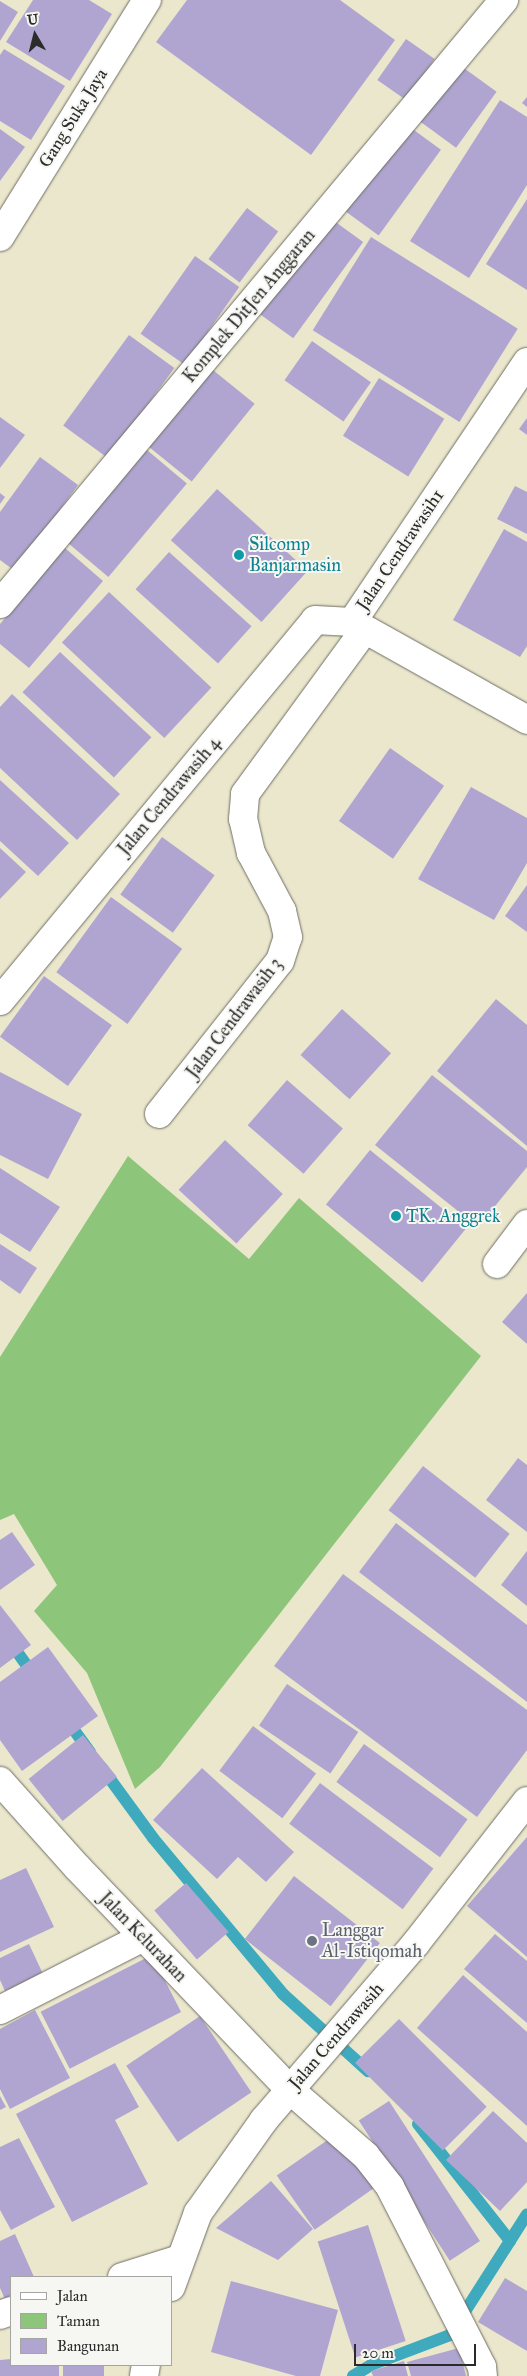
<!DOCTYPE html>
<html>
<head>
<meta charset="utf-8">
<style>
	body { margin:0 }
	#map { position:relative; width:527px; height:2376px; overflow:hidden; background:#ebe7cd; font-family:"IM FELL Great Primer",serif }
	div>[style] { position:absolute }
	.green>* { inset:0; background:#8dc67a }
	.stream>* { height:12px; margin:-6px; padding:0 6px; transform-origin:6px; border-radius:6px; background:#3faabe }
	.building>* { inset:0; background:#b0a5d0; transform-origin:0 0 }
	.roads { filter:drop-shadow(0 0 1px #6e6d64) drop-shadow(0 0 1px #6e6d64) }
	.minor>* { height:28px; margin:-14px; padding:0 14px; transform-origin:14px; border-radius:14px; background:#fff }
	.tertiary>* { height:28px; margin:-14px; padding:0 14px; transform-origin:14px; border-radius:14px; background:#fff }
	.dots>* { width:14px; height:14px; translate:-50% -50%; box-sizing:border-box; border:2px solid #f6f6f2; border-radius:50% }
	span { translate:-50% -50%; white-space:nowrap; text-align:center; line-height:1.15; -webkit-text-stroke:4px #f6f6f2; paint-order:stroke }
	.street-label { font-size:18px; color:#2b2b2b }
	.culture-label { font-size:18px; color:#0d838f }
	.left { translate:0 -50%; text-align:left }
	.worship-label { font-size:18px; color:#5b616d }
	.legend { position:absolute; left:10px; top:2276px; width:162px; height:90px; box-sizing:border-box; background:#f6f6f2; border:1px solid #a5a5a2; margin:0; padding:6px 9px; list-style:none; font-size:15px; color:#2b2b2b }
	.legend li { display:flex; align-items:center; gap:10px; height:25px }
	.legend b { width:25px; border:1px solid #a5a5a2 }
	.north { position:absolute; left:10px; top:10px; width:50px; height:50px; -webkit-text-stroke:4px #f6f6f2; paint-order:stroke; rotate:352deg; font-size:14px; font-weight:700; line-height:20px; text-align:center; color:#2b2b2b }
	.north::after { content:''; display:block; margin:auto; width:18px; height:22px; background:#2b2b2b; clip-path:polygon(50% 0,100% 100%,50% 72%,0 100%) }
	.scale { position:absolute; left:354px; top:2344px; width:122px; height:22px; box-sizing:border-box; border:2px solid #2b2b2b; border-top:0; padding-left:6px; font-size:15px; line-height:18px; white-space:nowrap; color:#2b2b2b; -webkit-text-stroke:4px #f6f6f2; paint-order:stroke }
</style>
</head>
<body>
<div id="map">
	<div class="green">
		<i style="clip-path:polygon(128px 1156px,249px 1259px,299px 1198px,481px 1356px,160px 1767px,135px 1789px,87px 1673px,34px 1611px,57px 1585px,14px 1514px,0 1520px,0 1357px)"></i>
	</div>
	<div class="stream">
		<i style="left:0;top:1628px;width:60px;rotate:54.5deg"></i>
		<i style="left:66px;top:1719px;width:41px;rotate:54deg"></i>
		<i style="left:102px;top:1768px;width:87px;rotate:53.9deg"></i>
		<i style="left:153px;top:1838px;width:203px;rotate:50.2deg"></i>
		<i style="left:283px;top:1994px;width:115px;rotate:42.2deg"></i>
		<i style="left:418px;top:2124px;width:149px;rotate:51.8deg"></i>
		<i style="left:353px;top:2376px;width:21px;rotate:-31deg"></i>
		<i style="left:371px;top:2365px;width:85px;rotate:-20.8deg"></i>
		<i style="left:450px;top:2335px;width:143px;rotate:-57.5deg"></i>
	</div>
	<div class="building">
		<i style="clip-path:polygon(33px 0,89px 0,112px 14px,70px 81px,6px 42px)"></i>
		<i style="clip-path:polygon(187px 0,340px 0,395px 40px,311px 155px,156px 42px)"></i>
		<i style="clip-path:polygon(0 1px,18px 12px,0 41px)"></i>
		<i style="left:406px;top:39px;width:35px;height:50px;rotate:35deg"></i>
		<i style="clip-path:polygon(4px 49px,65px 86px,31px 140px,0 121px,0 55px)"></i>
		<i style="left:461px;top:66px;width:44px;height:69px;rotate:36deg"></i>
		<i style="clip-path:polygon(527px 97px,527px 107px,522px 103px)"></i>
		<i style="clip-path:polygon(500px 100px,527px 117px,527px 185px,469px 278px,410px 241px)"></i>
		<i style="left:407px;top:125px;width:42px;height:106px;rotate:36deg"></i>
		<i style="clip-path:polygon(0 129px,25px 147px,0 181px)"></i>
		<i style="clip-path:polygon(527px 199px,527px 290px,486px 264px)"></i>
		<i style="left:247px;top:208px;width:39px;height:64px;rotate:37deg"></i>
		<i style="left:330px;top:218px;width:41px;height:119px;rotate:36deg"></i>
		<i style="left:371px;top:237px;width:173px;height:110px;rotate:32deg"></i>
		<i style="left:195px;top:256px;width:54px;height:95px;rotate:35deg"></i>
		<i style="left:129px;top:335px;width:56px;height:112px;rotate:36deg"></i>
		<i style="left:312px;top:341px;width:72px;height:48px;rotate:35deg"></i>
		<i style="left:208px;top:366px;width:60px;height:100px;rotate:39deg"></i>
		<i style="left:379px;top:378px;width:77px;height:68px;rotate:32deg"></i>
		<i style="clip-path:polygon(0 417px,25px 435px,0 468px)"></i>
		<i style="clip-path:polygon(527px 418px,527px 435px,519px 429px)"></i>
		<i style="left:147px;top:450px;width:52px;height:122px;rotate:40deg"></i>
		<i style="clip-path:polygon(40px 457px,78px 485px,15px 571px,0 560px,0 512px)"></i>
		<i style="clip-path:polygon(515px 486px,527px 492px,527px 534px,497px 519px)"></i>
		<i style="left:217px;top:489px;width:122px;height:69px;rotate:42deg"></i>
		<i style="clip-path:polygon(0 493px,5px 497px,0 504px)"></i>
		<i style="clip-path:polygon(504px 529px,527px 542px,527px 646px,520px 657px,453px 620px)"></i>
		<i style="clip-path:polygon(65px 548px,103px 581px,29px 668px,0 644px,0 624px)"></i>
		<i style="left:169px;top:552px;width:111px;height:50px;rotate:42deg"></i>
		<i style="left:109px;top:592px;width:140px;height:69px;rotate:43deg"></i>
		<i style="left:60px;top:652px;width:125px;height:55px;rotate:43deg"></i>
		<i style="clip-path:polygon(12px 694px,120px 794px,77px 840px,0 768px,0 707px)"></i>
		<i style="left:390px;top:748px;width:66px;height:89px;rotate:35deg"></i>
		<i style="clip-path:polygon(0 780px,69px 843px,38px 876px,0 841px)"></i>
		<i style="clip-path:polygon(471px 787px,527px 818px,527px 863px,494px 920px,418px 879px)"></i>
		<i style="left:162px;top:837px;width:65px;height:71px;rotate:36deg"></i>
		<i style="clip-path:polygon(0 848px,26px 872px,0 899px)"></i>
		<i style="clip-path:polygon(527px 885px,527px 932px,505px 916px)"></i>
		<i style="left:111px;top:897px;width:88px;height:93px;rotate:36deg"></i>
		<i style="left:44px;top:976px;width:84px;height:75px;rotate:36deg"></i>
		<i style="clip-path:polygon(496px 999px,527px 1025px,527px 1146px,437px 1071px)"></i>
		<i style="left:342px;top:1009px;width:66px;height:62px;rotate:42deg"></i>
		<i style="clip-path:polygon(0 1072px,82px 1114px,48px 1179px,0 1155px)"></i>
		<i style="clip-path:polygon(432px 1075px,527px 1151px,527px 1167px,478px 1227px,375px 1145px)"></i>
		<i style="left:287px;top:1080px;width:74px;height:60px;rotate:41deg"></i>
		<i style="left:225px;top:1140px;width:79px;height:68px;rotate:43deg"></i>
		<i style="left:370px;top:1150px;width:124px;height:70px;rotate:39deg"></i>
		<i style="clip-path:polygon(0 1168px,60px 1207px,30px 1252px,0 1233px)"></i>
		<i style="clip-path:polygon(0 1244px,37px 1268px,20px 1294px,0 1280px)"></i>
		<i style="clip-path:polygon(527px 1293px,527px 1344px,502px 1322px)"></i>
		<i style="clip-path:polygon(518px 1458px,527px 1465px,527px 1532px,486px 1500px)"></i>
		<i style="left:423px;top:1466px;width:110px;height:56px;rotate:38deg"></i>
		<i style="clip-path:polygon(396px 1523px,527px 1625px,527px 1702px,359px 1572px)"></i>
		<i style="clip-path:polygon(12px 1532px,35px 1565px,0 1590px,0 1540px)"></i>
		<i style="clip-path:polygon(527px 1551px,527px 1606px,501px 1585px)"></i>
		<i style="clip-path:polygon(343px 1574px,527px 1710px,527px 1750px,477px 1817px,274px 1666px)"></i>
		<i style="clip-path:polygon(0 1605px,31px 1645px,0 1668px)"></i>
		<i style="clip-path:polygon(48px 1647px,98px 1716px,22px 1771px,0 1740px,0 1682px)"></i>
		<i style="left:287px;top:1684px;width:86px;height:50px;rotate:34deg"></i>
		<i style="left:253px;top:1726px;width:79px;height:56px;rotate:37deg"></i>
		<i style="left:83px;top:1735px;width:54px;height:70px;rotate:51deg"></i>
		<i style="left:364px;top:1744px;width:128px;height:47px;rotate:36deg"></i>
		<i style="clip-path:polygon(202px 1768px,294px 1852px,266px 1882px,238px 1857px,217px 1879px,153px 1820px)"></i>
		<i style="left:320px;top:1783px;width:142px;height:51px;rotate:37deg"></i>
		<i style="clip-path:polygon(527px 1837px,527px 1957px,467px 1906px)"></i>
		<i style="clip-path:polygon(26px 1868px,54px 1927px,0 1952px,0 1880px)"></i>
		<i style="left:294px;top:1876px;width:109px;height:80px;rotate:38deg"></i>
		<i style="left:186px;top:1883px;width:65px;height:42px;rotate:49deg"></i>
		<i style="clip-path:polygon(495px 1934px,527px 1961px,527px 2023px,464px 1969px)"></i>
		<i style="clip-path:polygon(29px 1944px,43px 1974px,5px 1991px,0 1980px,0 1958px)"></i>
		<i style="left:152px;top:1955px;width:64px;height:125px;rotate:63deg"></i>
		<i style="clip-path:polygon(463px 1975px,527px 2032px,527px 2126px,417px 2028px)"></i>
		<i style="clip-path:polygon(35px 2010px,70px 2078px,10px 2109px,0 2089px,0 2029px)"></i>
		<i style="left:200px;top:2016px;width:92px;height:89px;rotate:56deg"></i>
		<i style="left:399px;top:2019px;width:124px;height:62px;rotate:45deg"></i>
		<i style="clip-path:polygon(115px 2063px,139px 2107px,115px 2120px,148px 2184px,72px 2222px,16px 2114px)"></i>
		<i style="clip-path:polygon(0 2096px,6px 2107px,0 2110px)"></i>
		<i style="left:389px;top:2101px;width:167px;height:36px;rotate:57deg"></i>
		<i style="clip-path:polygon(493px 2111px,527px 2143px,527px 2182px,500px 2211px,446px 2160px)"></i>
		<i style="left:339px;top:2132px;width:66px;height:76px;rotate:55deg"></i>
		<i style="clip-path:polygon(19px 2138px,55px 2207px,11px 2230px,0 2210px,0 2147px)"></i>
		<i style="clip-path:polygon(271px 2181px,313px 2229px,278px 2260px,216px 2228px)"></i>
		<i style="left:368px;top:2225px;width:122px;height:53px;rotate:72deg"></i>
		<i style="clip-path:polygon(15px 2234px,34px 2277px,11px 2277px,11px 2296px,5px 2299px,0 2288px,0 2241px)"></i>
		<i style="clip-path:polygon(505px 2278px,527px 2291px,527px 2351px,478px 2322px)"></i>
		<i style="clip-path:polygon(231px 2281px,338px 2310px,320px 2376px,296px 2376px,211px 2352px)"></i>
		<i style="clip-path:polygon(459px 2348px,466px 2376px,411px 2376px,407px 2362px)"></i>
		<i style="clip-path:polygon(11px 2359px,11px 2365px,59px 2365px,59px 2376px,0 2376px,0 2360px)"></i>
		<i style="clip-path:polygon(404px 2361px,408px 2376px,373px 2376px,371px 2371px)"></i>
		<i style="left:63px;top:2365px;width:41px;height:11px"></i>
	</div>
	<div class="roads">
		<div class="minor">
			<i style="left:0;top:237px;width:279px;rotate:-58.2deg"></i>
			<i style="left:527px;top:362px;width:313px;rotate:123.9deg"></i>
			<i style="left:352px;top:622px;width:201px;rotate:29.2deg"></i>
			<i style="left:0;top:604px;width:787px;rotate:-50.16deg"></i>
			<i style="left:0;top:1001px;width:494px;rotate:-50.4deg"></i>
			<i style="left:315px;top:620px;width:37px;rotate:3deg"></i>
			<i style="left:159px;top:1114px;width:195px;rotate:-51.7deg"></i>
			<i style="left:280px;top:961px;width:25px;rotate:-72deg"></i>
			<i style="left:288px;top:937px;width:27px;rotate:-103deg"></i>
			<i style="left:282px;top:911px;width:66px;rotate:-118.1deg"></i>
			<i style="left:251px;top:853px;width:35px;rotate:-103deg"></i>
			<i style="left:243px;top:819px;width:25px;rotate:-85deg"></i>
			<i style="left:245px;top:794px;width:202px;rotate:-53.9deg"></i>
			<i style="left:497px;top:1264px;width:50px;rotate:-53.1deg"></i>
			<i style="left:0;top:1781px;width:115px;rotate:48.2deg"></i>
			<i style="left:77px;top:1867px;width:307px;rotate:46.3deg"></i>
			<i style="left:289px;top:2089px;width:102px;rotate:41deg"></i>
			<i style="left:366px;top:2156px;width:39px;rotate:52deg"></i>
			<i style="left:390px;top:2187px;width:202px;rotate:62.9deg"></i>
			<i style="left:482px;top:2367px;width:9px;rotate:84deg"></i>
			<i style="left:0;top:2010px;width:161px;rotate:-27deg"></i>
			<i style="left:122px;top:2277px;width:61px;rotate:-17.2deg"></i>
			<i style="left:0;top:2315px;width:12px;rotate:-20deg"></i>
		</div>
		<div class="tertiary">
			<i style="left:171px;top:2287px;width:79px;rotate:-70deg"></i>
			<i style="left:198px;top:2213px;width:114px;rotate:-54.6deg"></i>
			<i style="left:264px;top:2120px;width:233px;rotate:-49.3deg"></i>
			<i style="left:416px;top:1943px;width:180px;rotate:-52deg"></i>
			<i style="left:144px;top:2376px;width:11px;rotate:-80deg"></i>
		</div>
	</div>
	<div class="dots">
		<i style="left:239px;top:555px;background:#0f9aa8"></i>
		<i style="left:396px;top:1216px;background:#0f9aa8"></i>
		<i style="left:312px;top:1941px;background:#6b7280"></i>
	</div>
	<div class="street-label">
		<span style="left:73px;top:118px;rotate:-58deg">Gang Suka Jaya</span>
		<span style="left:249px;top:306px;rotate:-50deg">Komplek DitJen Anggaran</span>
		<span style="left:400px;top:550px;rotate:-56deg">Jalan Cendrawasih1</span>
		<span style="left:169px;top:796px;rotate:-50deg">Jalan Cendrawasih 4</span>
		<span style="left:234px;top:1018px;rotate:-53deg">Jalan Cendrawasih 3</span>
		<span style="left:143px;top:1937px;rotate:46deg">Jalan Kelurahan</span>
		<span style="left:336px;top:2036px;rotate:-49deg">Jalan Cendrawasih</span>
	</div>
	<div class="culture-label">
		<span class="left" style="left:249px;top:555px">Silcomp<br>Banjarmasin</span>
		<span class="left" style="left:406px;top:1216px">TK. Anggrek</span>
	</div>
	<div class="worship-label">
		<span class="left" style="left:322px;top:1941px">Langgar<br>Al-Istiqomah</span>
	</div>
	<ul class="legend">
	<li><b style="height:6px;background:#fff"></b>Jalan</li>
	<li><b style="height:14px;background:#8dc67a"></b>Taman</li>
	<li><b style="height:14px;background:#b0a5d0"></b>Bangunan</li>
	</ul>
	<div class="north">U</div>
	<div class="scale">20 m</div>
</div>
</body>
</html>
